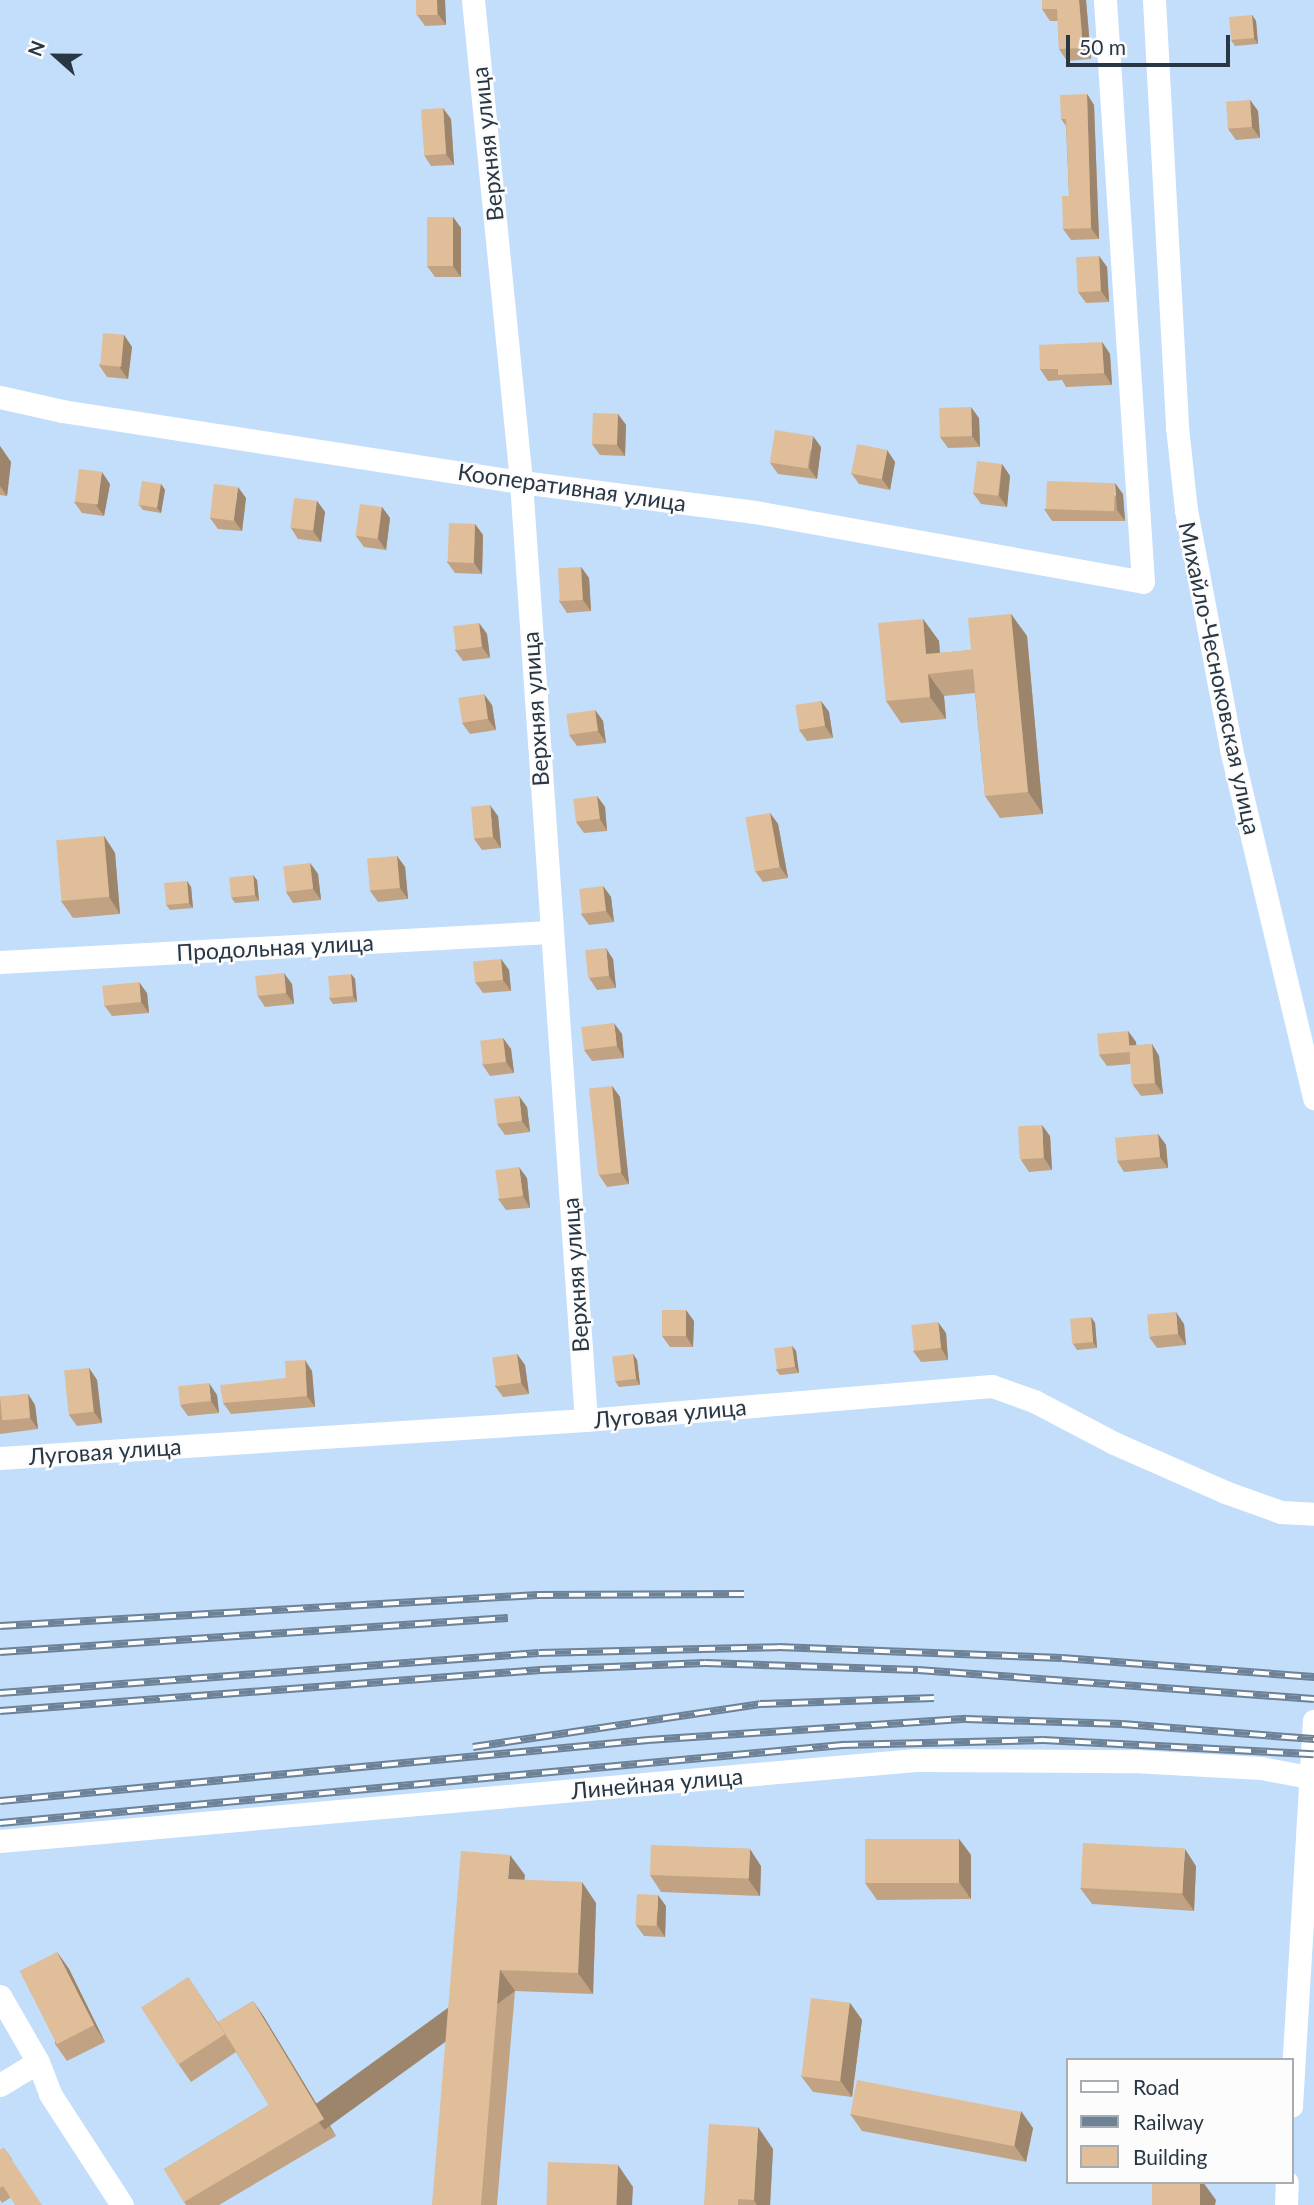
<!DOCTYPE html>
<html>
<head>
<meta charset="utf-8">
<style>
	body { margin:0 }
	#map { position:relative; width:1314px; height:2205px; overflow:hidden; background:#c2defb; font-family:Lato,sans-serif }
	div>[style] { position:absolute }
	.minor>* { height:23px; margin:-11.5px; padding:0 11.5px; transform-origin:11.5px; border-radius:11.5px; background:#fff }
	.rail>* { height:8px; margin-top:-4px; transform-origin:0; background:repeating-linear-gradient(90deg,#fcfcfc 0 16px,#6e8297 0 32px); box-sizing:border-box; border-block:2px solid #6e8297 }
	.wall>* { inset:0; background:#c1a384 }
	.shaded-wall>* { inset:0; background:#9d856b; transform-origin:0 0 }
	.building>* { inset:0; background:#e0be99; transform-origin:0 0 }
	span { translate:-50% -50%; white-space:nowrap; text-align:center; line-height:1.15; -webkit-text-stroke:5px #fcfcfc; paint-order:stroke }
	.street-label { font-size:23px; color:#293745 }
	.legend { position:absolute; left:1066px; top:2058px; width:228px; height:126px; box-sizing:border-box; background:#fcfcfc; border:2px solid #a8adb3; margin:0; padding:9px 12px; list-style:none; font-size:21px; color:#293745 }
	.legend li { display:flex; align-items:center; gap:14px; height:35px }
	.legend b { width:35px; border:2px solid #a8adb3 }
	.north { position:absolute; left:21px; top:21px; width:70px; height:70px; -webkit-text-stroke:5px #fcfcfc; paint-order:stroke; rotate:291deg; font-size:19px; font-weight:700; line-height:28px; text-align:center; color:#293745 }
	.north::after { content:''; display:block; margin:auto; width:24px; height:32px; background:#293745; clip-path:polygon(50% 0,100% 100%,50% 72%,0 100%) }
	.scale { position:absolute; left:1066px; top:35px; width:164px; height:32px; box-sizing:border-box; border:4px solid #293745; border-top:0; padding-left:9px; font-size:21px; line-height:24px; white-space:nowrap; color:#293745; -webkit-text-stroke:5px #fcfcfc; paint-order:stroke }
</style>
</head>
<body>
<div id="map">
	<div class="minor">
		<i style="left:473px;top:0;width:484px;rotate:84.3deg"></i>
		<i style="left:521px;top:482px;width:940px;rotate:86.04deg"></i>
		<i style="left:1154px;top:0;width:428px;rotate:86.9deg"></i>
		<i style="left:1177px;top:427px;width:83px;rotate:83.8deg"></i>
		<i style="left:1186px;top:510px;width:243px;rotate:79.3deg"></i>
		<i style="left:1231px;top:749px;width:359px;rotate:76.6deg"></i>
		<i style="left:0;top:397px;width:64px;rotate:12.7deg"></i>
		<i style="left:62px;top:411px;width:464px;rotate:8.8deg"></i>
		<i style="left:521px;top:482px;width:236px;rotate:7.3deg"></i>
		<i style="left:755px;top:512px;width:394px;rotate:10.2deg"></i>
		<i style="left:1143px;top:582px;width:583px;rotate:-93.74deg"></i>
		<i style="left:0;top:962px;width:551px;rotate:-3.12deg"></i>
		<i style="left:0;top:1458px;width:587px;rotate:-3.71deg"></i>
		<i style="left:586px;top:1420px;width:407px;rotate:-4.8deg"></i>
		<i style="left:992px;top:1386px;width:45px;rotate:19.7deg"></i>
		<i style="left:1034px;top:1401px;width:90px;rotate:27.7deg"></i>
		<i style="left:1114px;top:1443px;width:121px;rotate:23.8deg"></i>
		<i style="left:1225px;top:1492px;width:59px;rotate:19.7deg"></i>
		<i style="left:1281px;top:1512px;width:33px;rotate:3deg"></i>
		<i style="left:0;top:1841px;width:919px;rotate:-5.06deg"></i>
		<i style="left:915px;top:1760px;width:218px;rotate:0.3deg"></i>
		<i style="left:1133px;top:1761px;width:128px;rotate:3.1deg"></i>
		<i style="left:1261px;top:1768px;width:54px;rotate:10.7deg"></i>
		<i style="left:0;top:1996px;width:76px;rotate:60.1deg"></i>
		<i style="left:38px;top:2062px;width:34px;rotate:69deg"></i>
		<i style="left:50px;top:2094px;width:132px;rotate:57deg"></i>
		<i style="left:0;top:2085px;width:44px;rotate:-31.2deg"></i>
		<i style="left:1291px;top:2106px;width:386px;rotate:-86.6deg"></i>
		<i style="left:1286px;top:2205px;width:23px;rotate:-88deg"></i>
	</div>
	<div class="rail">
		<i style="left:0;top:1626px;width:538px;rotate:-3.3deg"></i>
		<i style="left:537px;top:1595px;width:207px;rotate:-0.3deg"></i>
		<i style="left:0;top:1652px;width:509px;rotate:-3.83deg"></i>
		<i style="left:0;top:1693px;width:540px;rotate:-4.24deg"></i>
		<i style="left:539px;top:1653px;width:239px;rotate:-1.4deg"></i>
		<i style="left:778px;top:1647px;width:284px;rotate:2.2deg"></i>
		<i style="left:1062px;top:1658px;width:253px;rotate:4.3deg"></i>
		<i style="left:0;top:1711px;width:542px;rotate:-4.34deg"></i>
		<i style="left:540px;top:1670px;width:165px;rotate:-2.4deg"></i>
		<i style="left:705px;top:1663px;width:213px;rotate:1.9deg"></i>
		<i style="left:918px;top:1670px;width:397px;rotate:4.2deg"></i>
		<i style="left:473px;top:1747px;width:290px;rotate:-8.5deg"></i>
		<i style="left:760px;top:1704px;width:174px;rotate:-2deg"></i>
		<i style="left:0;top:1801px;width:651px;rotate:-5.38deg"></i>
		<i style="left:648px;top:1740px;width:319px;rotate:-3.8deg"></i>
		<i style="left:966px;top:1719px;width:156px;rotate:1.8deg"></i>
		<i style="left:1122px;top:1724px;width:193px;rotate:4.5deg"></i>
		<i style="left:0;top:1823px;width:846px;rotate:-5.29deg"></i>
		<i style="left:842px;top:1745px;width:201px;rotate:-1.4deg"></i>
		<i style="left:1043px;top:1740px;width:271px;rotate:3deg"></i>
	</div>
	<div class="wall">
		<i style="clip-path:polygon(416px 0,445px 0,446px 25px,425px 26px,417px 15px)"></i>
		<i style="clip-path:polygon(1042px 0,1086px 0,1091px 59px,1067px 61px,1059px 49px,1058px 21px,1050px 21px,1042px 9px)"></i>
		<i style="clip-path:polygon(1252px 15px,1256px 21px,1258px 44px,1235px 46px,1231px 40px)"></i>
		<i style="clip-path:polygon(1087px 94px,1094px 105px,1099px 239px,1071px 240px,1063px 229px,1069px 196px,1066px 126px,1061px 119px)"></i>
		<i style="clip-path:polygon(1250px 100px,1258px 111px,1260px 138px,1236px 140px,1228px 129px)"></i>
		<i style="clip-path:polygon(451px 119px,454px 165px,431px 166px,424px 155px)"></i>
		<i style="clip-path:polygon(453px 217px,461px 228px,461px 277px,435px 277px,427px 266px)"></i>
		<i style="clip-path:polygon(1099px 256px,1107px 267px,1109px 302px,1086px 303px,1078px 292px)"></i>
		<i style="clip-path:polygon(124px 335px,132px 347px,128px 379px,107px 377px,99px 365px)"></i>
		<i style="clip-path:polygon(1102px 342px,1110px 354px,1112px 385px,1066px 387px,1062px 380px,1048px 381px,1040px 369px)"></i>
		<i style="clip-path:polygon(618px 414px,626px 425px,625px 456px,600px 455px,592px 444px)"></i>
		<i style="clip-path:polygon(979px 418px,980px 447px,948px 448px,940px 437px)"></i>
		<i style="clip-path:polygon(0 446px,11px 462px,7px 496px,0 495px)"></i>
		<i style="clip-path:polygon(821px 447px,817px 479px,778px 474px,770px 463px)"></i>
		<i style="clip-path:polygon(887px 450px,895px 462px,890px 490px,859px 484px,851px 473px)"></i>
		<i style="clip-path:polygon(1002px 464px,1010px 476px,1007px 507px,981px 504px,973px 493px)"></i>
		<i style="clip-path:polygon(110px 484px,104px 516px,82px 513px,74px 502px)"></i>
		<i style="clip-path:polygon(161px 484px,165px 490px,161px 513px,143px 510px,139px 505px)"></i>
		<i style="clip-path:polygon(1123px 494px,1125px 521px,1052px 521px,1044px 509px)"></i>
		<i style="clip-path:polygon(246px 498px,242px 531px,218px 529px,210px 518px)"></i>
		<i style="clip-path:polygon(317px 501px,325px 512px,321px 542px,298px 539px,291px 528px)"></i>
		<i style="clip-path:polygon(382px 507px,390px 518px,386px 550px,364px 547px,356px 536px)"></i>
		<i style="clip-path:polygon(475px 524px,483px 535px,482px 574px,455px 573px,447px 562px)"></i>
		<i style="clip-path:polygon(581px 567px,589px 578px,591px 611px,567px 613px,559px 601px)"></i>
		<i style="clip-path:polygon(1011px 614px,1027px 636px,1043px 814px,1000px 818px,985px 796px,975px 693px,944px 696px,946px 719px,901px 723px,886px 701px,923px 619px,939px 641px,940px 653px,971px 650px)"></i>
		<i style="clip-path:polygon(479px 623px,487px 634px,490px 658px,463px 661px,455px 650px)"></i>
		<i style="clip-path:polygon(821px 701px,829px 712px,833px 738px,807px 741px,799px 730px)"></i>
		<i style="clip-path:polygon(492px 705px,496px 730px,470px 734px,462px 723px)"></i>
		<i style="clip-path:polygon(595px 710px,603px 721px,606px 743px,577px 746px,569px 735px)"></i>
		<i style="clip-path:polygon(597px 796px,605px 807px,607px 831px,584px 833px,576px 822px)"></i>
		<i style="clip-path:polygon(770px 813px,778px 824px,788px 878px,763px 882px,755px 871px)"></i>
		<i style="clip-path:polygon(498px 816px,501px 848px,482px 850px,474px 839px)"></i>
		<i style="clip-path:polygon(104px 836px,115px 853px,120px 914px,73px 918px,61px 901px)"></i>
		<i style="clip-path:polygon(397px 856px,405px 867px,408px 899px,378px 902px,370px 891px)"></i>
		<i style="clip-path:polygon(310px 863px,318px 874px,321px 900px,293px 903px,286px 892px)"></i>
		<i style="clip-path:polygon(257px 880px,259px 901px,235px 903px,231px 897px)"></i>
		<i style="clip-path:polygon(187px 881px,191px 887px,193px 908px,170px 910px,166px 905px)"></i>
		<i style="clip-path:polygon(603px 886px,611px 897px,614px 922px,589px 925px,581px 914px)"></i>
		<i style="clip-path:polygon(501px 959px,509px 970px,511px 991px,483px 993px,475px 982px)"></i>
		<i style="clip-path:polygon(613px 959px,616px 988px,597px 990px,589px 978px)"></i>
		<i style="clip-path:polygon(351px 974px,355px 979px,357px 1002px,333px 1004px,329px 998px)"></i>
		<i style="clip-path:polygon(292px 984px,294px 1004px,265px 1007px,257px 995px)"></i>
		<i style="clip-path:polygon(147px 993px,149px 1013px,112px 1016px,104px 1005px)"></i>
		<i style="clip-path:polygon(1128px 1031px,1136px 1042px,1136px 1046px,1152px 1044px,1159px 1056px,1163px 1094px,1141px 1096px,1133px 1085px,1131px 1064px,1107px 1066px,1099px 1055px)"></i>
		<i style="clip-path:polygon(622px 1034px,624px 1058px,592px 1061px,584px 1050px)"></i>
		<i style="clip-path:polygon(503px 1038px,511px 1049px,514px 1073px,490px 1076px,482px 1064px)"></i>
		<i style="clip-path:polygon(612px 1086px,620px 1097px,629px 1184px,607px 1187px,599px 1175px)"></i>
		<i style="clip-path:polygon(527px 1107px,530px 1132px,505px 1135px,497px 1124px)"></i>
		<i style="clip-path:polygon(1158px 1134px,1166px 1145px,1168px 1168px,1124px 1172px,1117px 1161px)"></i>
		<i style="clip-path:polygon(1050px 1136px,1052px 1170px,1029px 1172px,1021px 1160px)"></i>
		<i style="clip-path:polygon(527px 1178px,530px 1208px,506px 1210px,498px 1199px)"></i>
		<i style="clip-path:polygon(1091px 1317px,1095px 1323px,1097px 1348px,1077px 1350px,1073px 1344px)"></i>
		<i style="clip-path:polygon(694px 1321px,693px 1347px,670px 1347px,662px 1336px)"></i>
		<i style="clip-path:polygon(1184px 1324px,1186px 1345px,1157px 1348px,1149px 1337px)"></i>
		<i style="clip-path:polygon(946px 1333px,948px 1360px,921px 1362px,913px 1351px)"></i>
		<i style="clip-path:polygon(792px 1346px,796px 1351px,799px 1373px,780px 1375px,776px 1370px)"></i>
		<i style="clip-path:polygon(517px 1354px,525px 1365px,529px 1394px,503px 1397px,495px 1386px)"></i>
		<i style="clip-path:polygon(633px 1354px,637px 1360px,640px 1385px,619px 1387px,615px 1381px)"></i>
		<i style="clip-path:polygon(89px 1368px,97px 1380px,102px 1423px,77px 1426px,69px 1415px)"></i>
		<i style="clip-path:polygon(312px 1371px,315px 1407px,231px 1414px,223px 1403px,286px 1378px)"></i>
		<i style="clip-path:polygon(28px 1394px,35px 1405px,38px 1429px,0 1434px,0 1397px)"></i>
		<i style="clip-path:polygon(217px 1395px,219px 1413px,188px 1416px,180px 1405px)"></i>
		<i style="clip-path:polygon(959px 1839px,971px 1855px,971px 1899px,877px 1900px,865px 1883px)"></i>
		<i style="clip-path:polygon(761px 1866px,760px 1896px,661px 1892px,650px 1875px)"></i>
		<i style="clip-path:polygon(1196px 1866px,1194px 1911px,1092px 1904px,1080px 1888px)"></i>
		<i style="clip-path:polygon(525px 1875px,524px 1880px,596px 1903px,593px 1994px,515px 1991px,497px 2205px,432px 2205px)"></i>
		<i style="clip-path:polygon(666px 1906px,665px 1937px,644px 1936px,636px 1925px)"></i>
		<i style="clip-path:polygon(57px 1952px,69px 1969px,105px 2042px,67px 2061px,55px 2044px)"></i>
		<i style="clip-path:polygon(188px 1977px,218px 2022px,253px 2001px,264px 2017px,336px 2136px,219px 2205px,186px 2205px,164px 2169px,269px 2105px,236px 2052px,191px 2082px,179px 2065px)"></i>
		<i style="clip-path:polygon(850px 2003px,862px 2020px,852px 2097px,813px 2092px,801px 2076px)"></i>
		<i style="clip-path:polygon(850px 2114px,1033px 2128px,1026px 2162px,862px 2131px)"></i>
		<i style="clip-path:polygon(4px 2148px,12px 2159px,10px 2198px,2px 2203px,0 2200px,0 2150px)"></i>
		<i style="clip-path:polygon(773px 2149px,770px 2205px,704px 2205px)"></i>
	</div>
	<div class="shaded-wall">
		<i style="clip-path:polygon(437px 0,445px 0,446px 25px,438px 14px)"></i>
		<i style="clip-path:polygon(1079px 0,1086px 0,1091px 59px,1083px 48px)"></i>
		<i style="clip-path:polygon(1252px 15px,1256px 21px,1258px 44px,1254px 38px)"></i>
		<i style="clip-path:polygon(1087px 94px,1094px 105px,1099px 239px,1091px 228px)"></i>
		<i style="clip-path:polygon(1250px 100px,1258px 111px,1260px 138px,1252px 127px)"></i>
		<i style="clip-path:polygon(443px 108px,451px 119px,454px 165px,446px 154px)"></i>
		<i style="clip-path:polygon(453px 217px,461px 228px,461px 277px,453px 266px)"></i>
		<i style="clip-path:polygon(1099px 256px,1107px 267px,1109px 302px,1101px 291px)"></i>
		<i style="clip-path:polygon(124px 335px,132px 347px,128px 379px,120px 368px)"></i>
		<i style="clip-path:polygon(1102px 342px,1110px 354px,1112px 385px,1104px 373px)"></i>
		<i style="clip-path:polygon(971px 407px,979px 418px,980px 447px,972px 436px)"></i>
		<i style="clip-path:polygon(618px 414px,626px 425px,625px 456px,617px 445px)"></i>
		<i style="clip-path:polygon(813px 436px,821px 447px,817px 479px,809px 468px)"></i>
		<i style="clip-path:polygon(0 446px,11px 462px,7px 496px,0 486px)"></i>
		<i style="clip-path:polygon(887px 450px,895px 462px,890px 490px,882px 479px)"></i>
		<i style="clip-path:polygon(1002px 464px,1010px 476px,1007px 507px,999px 496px)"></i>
		<i style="clip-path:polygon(102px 472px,110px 484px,104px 516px,96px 505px)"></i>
		<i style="clip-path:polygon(1115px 483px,1123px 494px,1125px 521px,1117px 510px)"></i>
		<i style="clip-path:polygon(161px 484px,165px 490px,161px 513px,157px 508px)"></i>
		<i style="clip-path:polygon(238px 487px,246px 498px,242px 531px,234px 520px)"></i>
		<i style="clip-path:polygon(317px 501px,325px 512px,321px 542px,313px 531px)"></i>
		<i style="clip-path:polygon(382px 507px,390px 518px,386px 550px,378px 539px)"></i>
		<i style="clip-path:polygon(475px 524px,483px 535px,482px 574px,474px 563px)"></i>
		<i style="clip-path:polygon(581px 567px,589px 578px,591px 611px,583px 600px)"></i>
		<i style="clip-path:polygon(1011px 614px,1027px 636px,1043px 814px,1028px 792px)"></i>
		<i style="clip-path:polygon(923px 619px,939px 641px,941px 672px,926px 654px)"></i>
		<i style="clip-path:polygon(479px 623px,487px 634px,490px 658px,482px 647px)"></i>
		<i style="clip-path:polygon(928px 674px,944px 696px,946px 719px,930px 697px)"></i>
		<i style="clip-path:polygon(484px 694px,492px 705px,496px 730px,488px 719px)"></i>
		<i style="clip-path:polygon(821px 701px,829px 712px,833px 738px,825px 726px)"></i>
		<i style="clip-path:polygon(595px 710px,603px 721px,606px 743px,598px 731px)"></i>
		<i style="clip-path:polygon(597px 796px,605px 807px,607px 831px,600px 819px)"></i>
		<i style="clip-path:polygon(490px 805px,498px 816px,501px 848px,493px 837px)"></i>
		<i style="clip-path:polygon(770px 813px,778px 824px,788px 878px,780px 867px)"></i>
		<i style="clip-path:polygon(104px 836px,115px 853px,120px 914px,109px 897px)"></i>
		<i style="clip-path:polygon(397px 856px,405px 867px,408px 899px,400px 888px)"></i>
		<i style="clip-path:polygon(310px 863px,318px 874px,321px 900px,313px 889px)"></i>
		<i style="clip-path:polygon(253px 875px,257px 880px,259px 901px,255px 895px)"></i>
		<i style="clip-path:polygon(187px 881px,191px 887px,193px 908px,189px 903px)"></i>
		<i style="clip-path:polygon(603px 886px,611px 897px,614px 922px,606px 911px)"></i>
		<i style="clip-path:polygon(606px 948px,613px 959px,616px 988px,609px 976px)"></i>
		<i style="clip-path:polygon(501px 959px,509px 970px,511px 991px,503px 980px)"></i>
		<i style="clip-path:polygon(284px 973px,292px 984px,294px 1004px,286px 993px)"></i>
		<i style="clip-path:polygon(351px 974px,355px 979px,357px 1002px,353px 996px)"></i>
		<i style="clip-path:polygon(139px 982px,147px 993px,149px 1013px,141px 1002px)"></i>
		<i style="clip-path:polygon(614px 1023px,622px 1034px,624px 1058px,617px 1046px)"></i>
		<i style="clip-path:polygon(1128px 1031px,1136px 1042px,1138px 1063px,1130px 1052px)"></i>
		<i style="clip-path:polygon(503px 1038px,511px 1049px,514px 1073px,506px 1062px)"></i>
		<i style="clip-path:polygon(1152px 1044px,1159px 1056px,1163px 1094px,1155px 1083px)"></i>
		<i style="clip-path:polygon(612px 1086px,620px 1097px,629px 1184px,621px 1173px)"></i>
		<i style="clip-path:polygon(519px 1096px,527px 1107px,530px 1132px,522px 1121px)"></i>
		<i style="clip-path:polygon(1042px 1125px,1050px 1136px,1052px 1170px,1044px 1158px)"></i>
		<i style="clip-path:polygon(1158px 1134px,1166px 1145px,1168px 1168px,1160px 1157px)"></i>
		<i style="clip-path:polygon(519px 1167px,527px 1178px,530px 1208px,523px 1196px)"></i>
		<i style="clip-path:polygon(686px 1310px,694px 1321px,693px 1347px,686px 1336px)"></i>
		<i style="clip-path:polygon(1176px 1312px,1184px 1324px,1186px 1345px,1178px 1334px)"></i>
		<i style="clip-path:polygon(1091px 1317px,1095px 1323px,1097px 1348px,1093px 1342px)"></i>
		<i style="clip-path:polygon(938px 1322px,946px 1333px,948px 1360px,941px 1348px)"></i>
		<i style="clip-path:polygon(792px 1346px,796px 1351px,799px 1373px,795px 1367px)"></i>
		<i style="clip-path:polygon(517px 1354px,525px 1365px,529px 1394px,521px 1383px)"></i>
		<i style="clip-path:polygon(633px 1354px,637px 1360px,640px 1385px,636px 1379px)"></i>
		<i style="clip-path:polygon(305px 1360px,312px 1371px,315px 1407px,307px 1396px)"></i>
		<i style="clip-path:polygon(89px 1368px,97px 1380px,102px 1423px,94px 1412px)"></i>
		<i style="clip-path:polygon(209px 1383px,217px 1395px,219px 1413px,211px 1401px)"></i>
		<i style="clip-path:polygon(28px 1394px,35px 1405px,38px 1429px,30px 1418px)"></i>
		<i style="clip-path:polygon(959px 1839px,971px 1855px,971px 1899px,959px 1882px)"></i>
		<i style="clip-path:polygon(750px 1849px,761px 1866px,760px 1896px,748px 1879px)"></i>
		<i style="clip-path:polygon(1185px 1849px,1196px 1866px,1194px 1911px,1182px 1894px)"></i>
		<i style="clip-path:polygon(510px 1855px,525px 1875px,522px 1900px,508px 1879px)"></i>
		<i style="clip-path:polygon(582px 1882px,596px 1903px,593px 1994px,578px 1973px)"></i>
		<i style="clip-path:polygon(658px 1895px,666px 1906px,665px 1937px,657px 1925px)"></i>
		<i style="clip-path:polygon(57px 1952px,69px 1969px,105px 2042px,94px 2025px)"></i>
		<i style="left:500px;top:1970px;width:26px;height:236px;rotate:54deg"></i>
		<i style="clip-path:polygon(253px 2001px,264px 2017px,336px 2136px,324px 2119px)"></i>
		<i style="clip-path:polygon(850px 2003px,862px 2020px,852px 2097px,840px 2080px)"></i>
		<i style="clip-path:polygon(1021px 2111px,1033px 2128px,1026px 2162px,1014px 2145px)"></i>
		<i style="clip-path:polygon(758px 2127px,773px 2149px,770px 2205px,757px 2205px,754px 2200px)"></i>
		<i style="clip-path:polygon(618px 2165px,633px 2187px,632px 2205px,615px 2205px)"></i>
		<i style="clip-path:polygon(1200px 2182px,1203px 2182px,1216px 2200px,1215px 2205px,1198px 2205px)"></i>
	</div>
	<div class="building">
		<i style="left:416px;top:0;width:21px;height:15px"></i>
		<i style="clip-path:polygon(1042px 0,1079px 0,1083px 48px,1059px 49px,1057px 9px,1042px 9px)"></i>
		<i style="left:1252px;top:15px;width:23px;height:23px;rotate:85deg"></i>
		<i style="clip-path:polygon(1087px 94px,1091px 228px,1063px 229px,1062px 196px,1069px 196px,1066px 119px,1061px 119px,1060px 95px)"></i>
		<i style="left:1250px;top:100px;width:27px;height:24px;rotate:86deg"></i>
		<i style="left:443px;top:108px;width:46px;height:22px;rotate:86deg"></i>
		<i style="left:427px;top:217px;width:26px;height:49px"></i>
		<i style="left:1099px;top:256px;width:35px;height:23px;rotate:87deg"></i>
		<i style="left:103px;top:333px;width:21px;height:32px;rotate:5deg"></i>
		<i style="clip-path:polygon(1102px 342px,1104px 373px,1058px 375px,1058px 369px,1040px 369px,1039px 345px)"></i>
		<i style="left:971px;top:407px;width:29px;height:32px;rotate:88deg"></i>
		<i style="left:593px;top:413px;width:25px;height:31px;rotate:2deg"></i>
		<i style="left:775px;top:430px;width:38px;height:33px;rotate:9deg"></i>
		<i style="left:857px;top:444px;width:31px;height:30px;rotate:11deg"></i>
		<i style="left:977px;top:461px;width:25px;height:32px;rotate:7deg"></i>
		<i style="left:79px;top:469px;width:23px;height:33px;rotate:7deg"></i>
		<i style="left:142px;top:481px;width:19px;height:24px;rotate:9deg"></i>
		<i style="left:1047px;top:481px;width:68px;height:28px;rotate:2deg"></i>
		<i style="left:214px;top:484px;width:24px;height:34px;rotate:7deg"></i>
		<i style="left:294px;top:498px;width:23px;height:30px;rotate:7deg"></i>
		<i style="left:360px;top:504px;width:22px;height:32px;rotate:8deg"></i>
		<i style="left:449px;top:523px;width:26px;height:39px;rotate:2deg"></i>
		<i style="left:581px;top:567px;width:33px;height:23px;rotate:87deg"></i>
		<i style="clip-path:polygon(1011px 614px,1028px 792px,985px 796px,973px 669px,928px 674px,930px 697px,886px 701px,878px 623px,923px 619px,926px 654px,971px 650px,968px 618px)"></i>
		<i style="left:479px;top:623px;width:24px;height:26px;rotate:83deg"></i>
		<i style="left:484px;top:694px;width:25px;height:26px;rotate:81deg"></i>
		<i style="left:821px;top:701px;width:25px;height:26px;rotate:81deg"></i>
		<i style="left:595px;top:710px;width:21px;height:29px;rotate:82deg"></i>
		<i style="left:597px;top:796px;width:23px;height:24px;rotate:83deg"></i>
		<i style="left:490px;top:805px;width:32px;height:19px;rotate:85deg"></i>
		<i style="left:770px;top:813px;width:55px;height:25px;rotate:80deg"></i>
		<i style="left:104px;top:836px;width:61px;height:48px;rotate:85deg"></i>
		<i style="left:397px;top:856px;width:32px;height:30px;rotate:85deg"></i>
		<i style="left:310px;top:863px;width:26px;height:27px;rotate:83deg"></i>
		<i style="left:253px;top:875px;width:20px;height:24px;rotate:84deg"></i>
		<i style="left:187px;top:881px;width:22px;height:23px;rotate:85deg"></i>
		<i style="left:603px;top:886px;width:25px;height:24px;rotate:83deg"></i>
		<i style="left:606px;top:948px;width:28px;height:21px;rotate:84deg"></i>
		<i style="left:501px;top:959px;width:21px;height:28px;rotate:85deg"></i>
		<i style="left:284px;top:973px;width:20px;height:29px;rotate:84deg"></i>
		<i style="left:351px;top:974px;width:22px;height:23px;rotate:85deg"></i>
		<i style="left:139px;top:982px;width:20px;height:37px;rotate:84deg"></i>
		<i style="left:614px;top:1023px;width:23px;height:33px;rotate:83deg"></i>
		<i style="left:1128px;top:1031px;width:21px;height:31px;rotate:85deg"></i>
		<i style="left:503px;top:1038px;width:24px;height:23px;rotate:83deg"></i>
		<i style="left:1152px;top:1044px;width:39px;height:23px;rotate:86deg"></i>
		<i style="left:612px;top:1086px;width:87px;height:23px;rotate:84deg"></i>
		<i style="left:519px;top:1096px;width:25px;height:25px;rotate:83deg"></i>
		<i style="left:1042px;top:1125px;width:33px;height:24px;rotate:87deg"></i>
		<i style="left:1158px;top:1134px;width:23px;height:43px;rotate:85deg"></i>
		<i style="left:519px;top:1167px;width:29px;height:24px;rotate:82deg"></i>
		<i style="left:662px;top:1310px;width:24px;height:26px"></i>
		<i style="left:1176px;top:1312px;width:22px;height:29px;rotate:85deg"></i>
		<i style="left:1091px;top:1317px;width:25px;height:21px;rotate:85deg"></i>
		<i style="left:938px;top:1322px;width:26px;height:27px;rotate:83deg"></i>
		<i style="left:792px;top:1346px;width:21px;height:18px;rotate:82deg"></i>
		<i style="left:517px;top:1354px;width:29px;height:25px;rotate:82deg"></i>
		<i style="left:633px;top:1354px;width:25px;height:21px;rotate:83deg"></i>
		<i style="clip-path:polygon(305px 1360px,307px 1396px,223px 1403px,220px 1385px,286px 1378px,285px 1361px)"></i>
		<i style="left:89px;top:1368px;width:44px;height:25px;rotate:84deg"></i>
		<i style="left:209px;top:1383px;width:18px;height:31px;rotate:84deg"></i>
		<i style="left:28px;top:1394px;width:24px;height:28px;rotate:85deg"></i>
		<i style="left:865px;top:1839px;width:94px;height:44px"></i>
		<i style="left:1083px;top:1843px;width:102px;height:45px;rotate:3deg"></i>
		<i style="left:651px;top:1845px;width:99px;height:30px;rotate:2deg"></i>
		<i style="clip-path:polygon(461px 1851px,510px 1855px,508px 1879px,582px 1882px,578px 1973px,500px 1970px,481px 2205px,432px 2205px)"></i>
		<i style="left:637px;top:1894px;width:21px;height:31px;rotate:3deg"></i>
		<i style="left:57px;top:1952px;width:82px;height:42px;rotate:63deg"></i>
		<i style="left:188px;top:1977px;width:68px;height:56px;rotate:57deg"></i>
		<i style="left:811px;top:1998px;width:39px;height:79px;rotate:7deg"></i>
		<i style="clip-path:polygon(253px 2001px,324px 2119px,184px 2202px,164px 2169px,269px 2105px,218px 2022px)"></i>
		<i style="left:857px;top:2080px;width:167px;height:35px;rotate:11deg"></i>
		<i style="clip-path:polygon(709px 2124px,758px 2127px,754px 2200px,738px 2199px,738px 2205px,704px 2205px)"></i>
		<i style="clip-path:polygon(4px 2148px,42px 2205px,15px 2205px,3px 2186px,0 2188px,0 2150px)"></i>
		<i style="left:548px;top:2162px;width:70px;height:43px;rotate:2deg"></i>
		<i style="left:1152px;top:2182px;width:48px;height:23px"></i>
	</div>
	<div class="street-label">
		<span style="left:487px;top:144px;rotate:-96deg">Верхняя улица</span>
		<span style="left:572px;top:487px;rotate:8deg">Кооперативная улица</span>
		<span style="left:1220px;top:678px;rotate:78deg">Михайло-Чесноковская улица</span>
		<span style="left:535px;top:709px;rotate:-94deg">Верхняя улица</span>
		<span style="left:275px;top:947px;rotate:-3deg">Продольная улица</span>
		<span style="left:575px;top:1275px;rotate:-94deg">Верхняя улица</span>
		<span style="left:670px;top:1413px;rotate:-5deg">Луговая улица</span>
		<span style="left:105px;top:1451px;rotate:-4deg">Луговая улица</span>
		<span style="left:657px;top:1783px;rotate:-5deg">Линейная улица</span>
	</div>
	<ul class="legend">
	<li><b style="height:9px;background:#fff"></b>Road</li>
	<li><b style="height:9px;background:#6e8297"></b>Railway</li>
	<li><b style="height:19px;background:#e0be99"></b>Building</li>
	</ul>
	<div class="north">N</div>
	<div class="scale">50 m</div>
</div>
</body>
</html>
